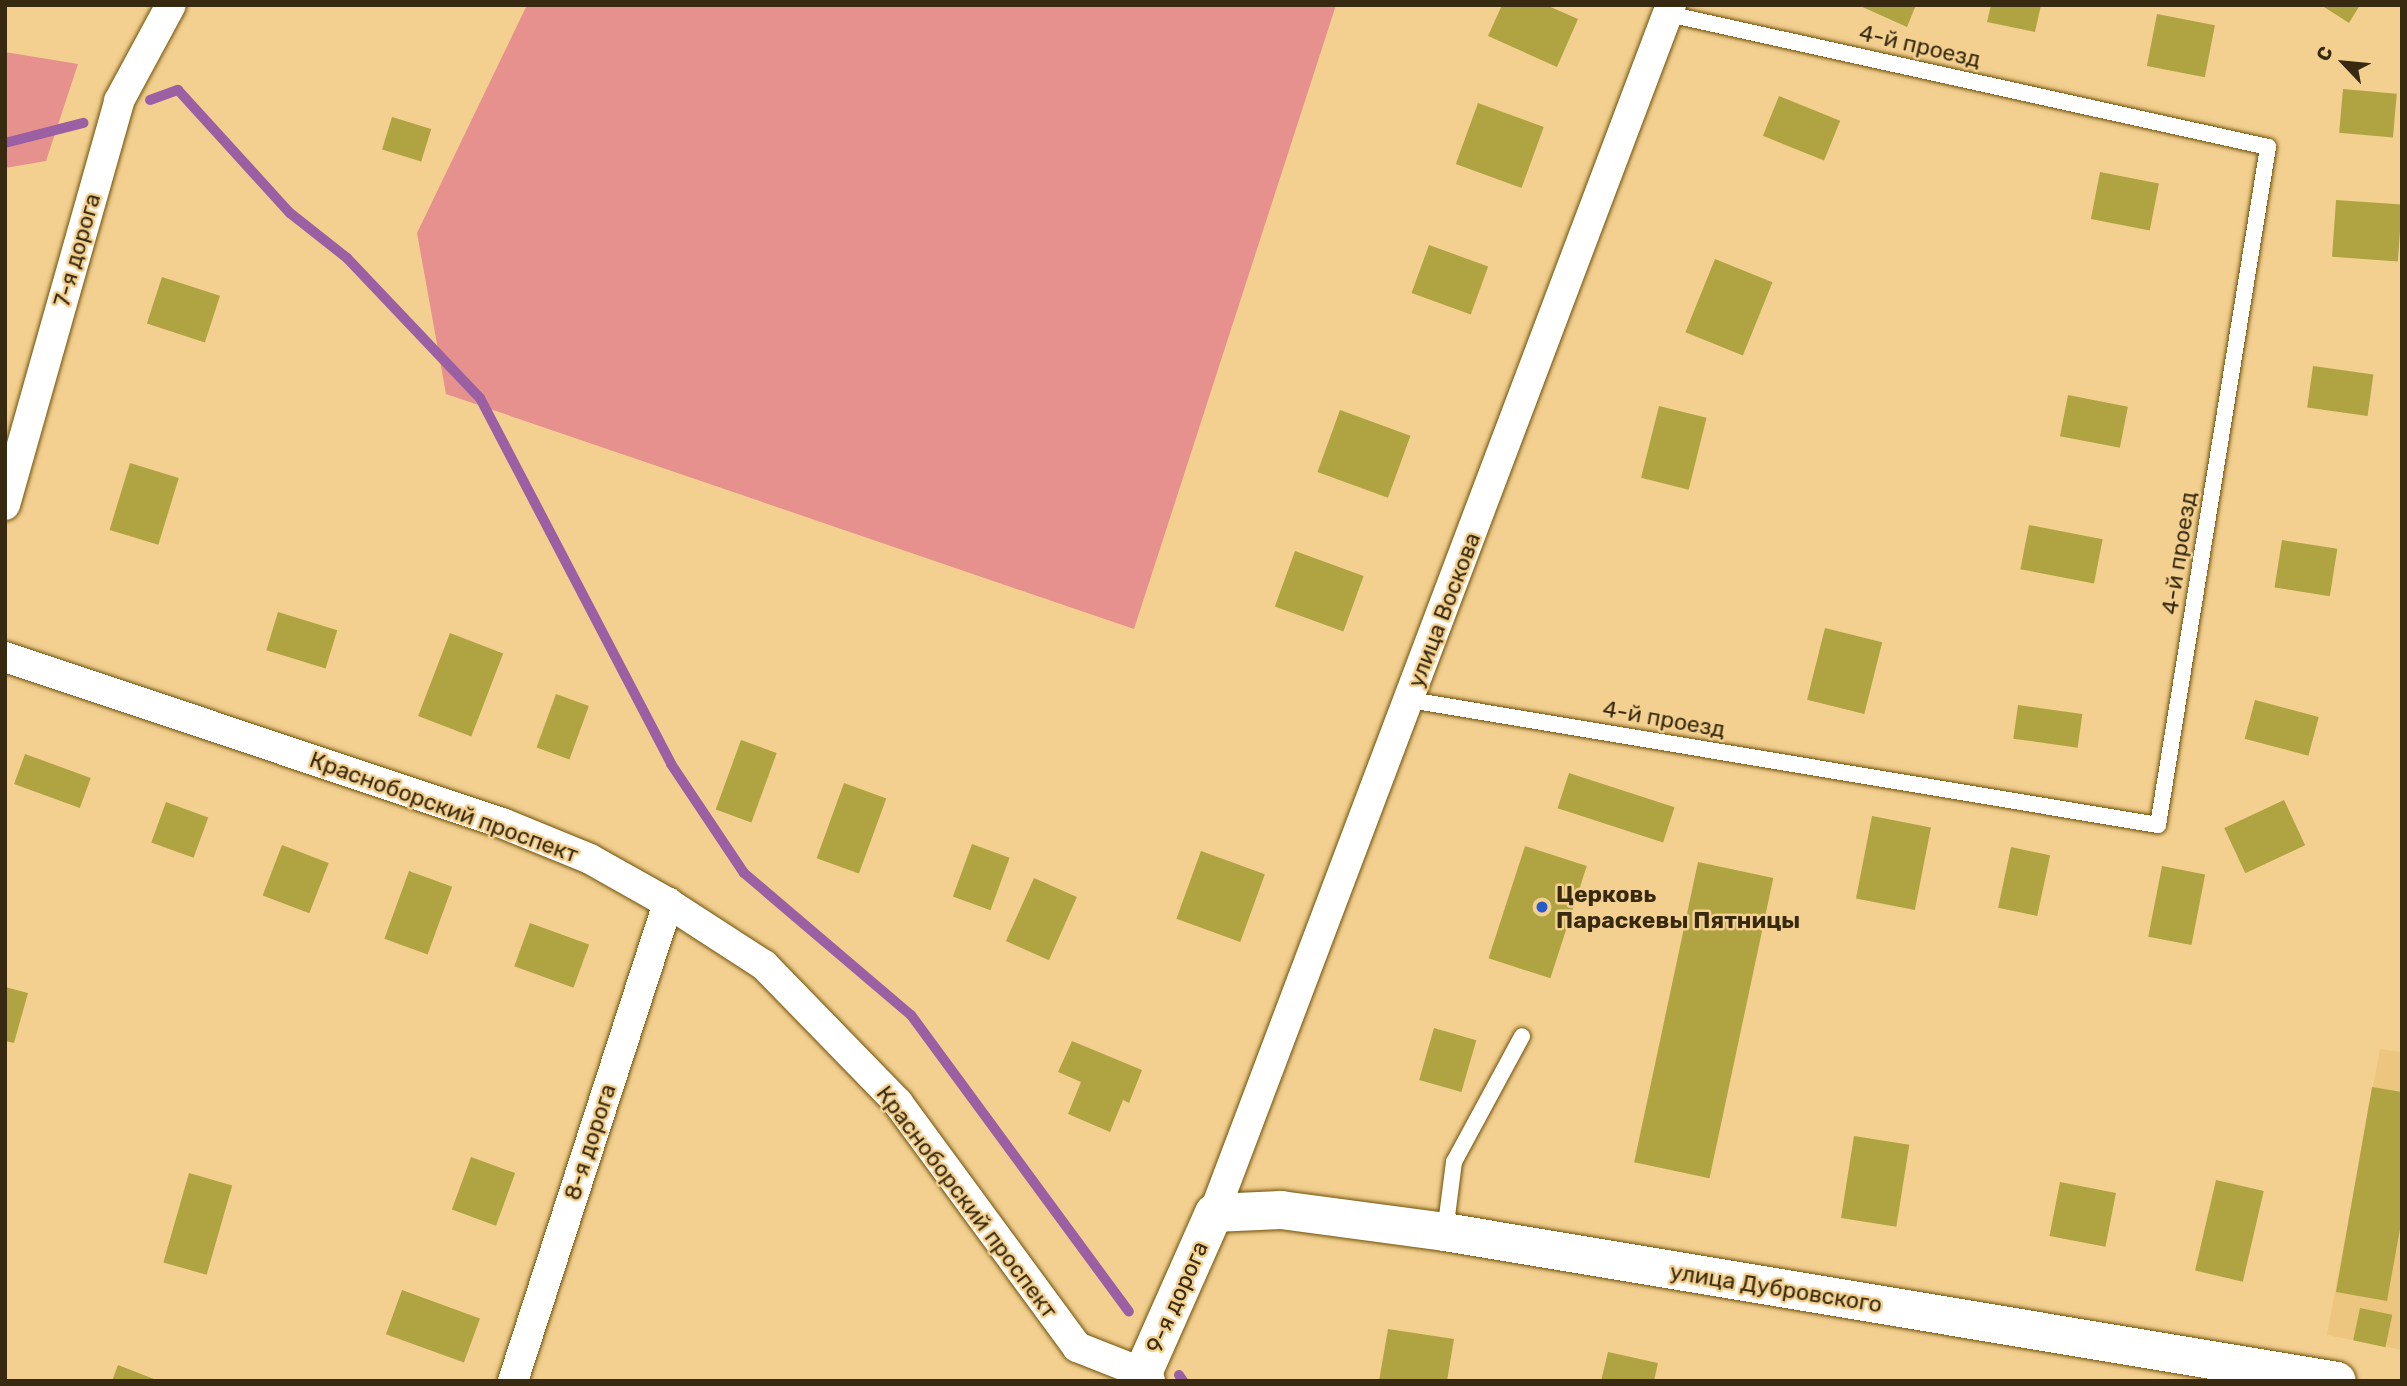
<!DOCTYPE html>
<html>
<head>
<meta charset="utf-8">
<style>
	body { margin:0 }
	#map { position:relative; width:2407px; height:1386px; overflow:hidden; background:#f3d090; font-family:Rubik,sans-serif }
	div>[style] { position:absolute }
	.built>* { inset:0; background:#ecc67e }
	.green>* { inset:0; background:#e6918e }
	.stream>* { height:10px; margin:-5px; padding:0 5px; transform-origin:5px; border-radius:5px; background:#9a60a3 }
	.building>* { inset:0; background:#b0a442; transform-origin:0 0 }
	.roads { filter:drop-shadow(0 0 2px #6f5007) drop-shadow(0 0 2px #6f5007) }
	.service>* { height:16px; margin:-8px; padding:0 8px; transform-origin:8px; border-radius:8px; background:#fff }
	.minor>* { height:30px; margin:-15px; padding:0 15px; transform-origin:15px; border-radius:15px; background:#fff }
	.tertiary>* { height:38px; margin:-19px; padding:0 19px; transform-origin:19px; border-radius:19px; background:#fff }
	.dots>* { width:19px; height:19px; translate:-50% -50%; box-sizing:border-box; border:4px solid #f3d090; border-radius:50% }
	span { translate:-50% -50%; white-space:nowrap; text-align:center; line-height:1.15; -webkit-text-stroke:5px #f3d090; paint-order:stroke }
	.street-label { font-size:23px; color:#372a10 }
	.poi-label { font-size:23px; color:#372a10; font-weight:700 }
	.left { translate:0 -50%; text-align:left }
	.frame { position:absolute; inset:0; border:7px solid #372a10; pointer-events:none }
	.north { position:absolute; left:2309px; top:28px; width:70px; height:70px; -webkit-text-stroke:5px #f3d090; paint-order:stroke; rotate:296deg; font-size:19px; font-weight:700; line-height:28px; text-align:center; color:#372a10 }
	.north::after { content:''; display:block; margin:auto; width:24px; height:32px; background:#372a10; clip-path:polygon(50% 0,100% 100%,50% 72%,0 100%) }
</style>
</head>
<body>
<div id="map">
	<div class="built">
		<i style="clip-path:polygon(2380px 1049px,2402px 1052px,2402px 1350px,2327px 1335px)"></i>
	</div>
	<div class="green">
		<i style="clip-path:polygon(527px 5px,1336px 5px,1134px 629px,446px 394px,417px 233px)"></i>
		<i style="clip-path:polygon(5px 52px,78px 64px,46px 161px,5px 168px)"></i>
	</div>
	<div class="stream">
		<i style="left:150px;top:100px;width:30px;rotate:-20deg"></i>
		<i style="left:178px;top:90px;width:166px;rotate:47.7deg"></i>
		<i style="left:290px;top:213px;width:73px;rotate:38.3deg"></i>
		<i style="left:347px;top:258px;width:193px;rotate:46.5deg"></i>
		<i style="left:480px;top:398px;width:413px;rotate:62.4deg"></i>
		<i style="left:671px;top:764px;width:131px;rotate:56.2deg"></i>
		<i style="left:744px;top:873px;width:219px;rotate:40.4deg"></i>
		<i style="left:911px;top:1015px;width:368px;rotate:53.7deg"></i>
		<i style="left:5px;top:143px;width:81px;rotate:-14.4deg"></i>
		<i style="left:1179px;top:1375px;width:7px;rotate:56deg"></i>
	</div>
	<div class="building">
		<i style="clip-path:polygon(1502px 5px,1546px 5px,1578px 19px,1557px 67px,1488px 36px)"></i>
		<i style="clip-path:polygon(1858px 5px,1916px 5px,1907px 27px)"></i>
		<i style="clip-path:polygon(1991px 5px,2041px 5px,2035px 32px,1987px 22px)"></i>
		<i style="clip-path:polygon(2321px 5px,2360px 5px,2349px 23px)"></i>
		<i style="left:2157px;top:14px;width:59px;height:53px;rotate:11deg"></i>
		<i style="left:2343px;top:89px;width:54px;height:44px;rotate:5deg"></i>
		<i style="left:1779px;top:96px;width:66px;height:43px;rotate:22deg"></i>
		<i style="left:1478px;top:103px;width:70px;height:65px;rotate:20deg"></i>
		<i style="left:392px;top:117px;width:41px;height:34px;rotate:17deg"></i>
		<i style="left:2100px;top:172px;width:60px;height:48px;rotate:11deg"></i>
		<i style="left:2336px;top:200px;width:66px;height:57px;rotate:4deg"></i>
		<i style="left:1429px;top:245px;width:63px;height:51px;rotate:20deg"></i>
		<i style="left:1715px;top:259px;width:62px;height:79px;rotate:22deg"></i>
		<i style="left:162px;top:277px;width:61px;height:49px;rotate:18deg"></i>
		<i style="left:2313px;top:366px;width:61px;height:42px;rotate:8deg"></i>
		<i style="left:2068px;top:395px;width:61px;height:42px;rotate:11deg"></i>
		<i style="left:1659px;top:406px;width:49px;height:74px;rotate:14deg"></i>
		<i style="left:1340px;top:410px;width:75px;height:66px;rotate:20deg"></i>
		<i style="left:130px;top:463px;width:51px;height:70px;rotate:17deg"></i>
		<i style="left:2029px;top:525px;width:75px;height:45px;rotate:11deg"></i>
		<i style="left:2282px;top:540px;width:56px;height:48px;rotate:9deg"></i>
		<i style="left:1295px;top:551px;width:73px;height:59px;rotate:20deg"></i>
		<i style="left:278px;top:612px;width:62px;height:40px;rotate:17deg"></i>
		<i style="left:1825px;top:628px;width:59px;height:74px;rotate:14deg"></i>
		<i style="left:450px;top:633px;width:57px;height:89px;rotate:21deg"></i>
		<i style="left:556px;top:694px;width:35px;height:57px;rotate:20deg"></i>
		<i style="left:2255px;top:700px;width:66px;height:40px;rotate:15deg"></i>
		<i style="left:2018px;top:705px;width:65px;height:34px;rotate:8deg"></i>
		<i style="left:741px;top:740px;width:38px;height:74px;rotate:20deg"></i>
		<i style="left:25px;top:754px;width:70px;height:32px;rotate:20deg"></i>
		<i style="left:1569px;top:773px;width:111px;height:37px;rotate:18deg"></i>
		<i style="left:844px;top:783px;width:45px;height:80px;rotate:20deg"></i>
		<i style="left:2284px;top:800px;width:50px;height:66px;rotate:65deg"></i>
		<i style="left:166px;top:802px;width:45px;height:43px;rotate:20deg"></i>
		<i style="left:1872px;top:816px;width:60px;height:84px;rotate:11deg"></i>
		<i style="left:972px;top:844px;width:40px;height:56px;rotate:20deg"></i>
		<i style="left:282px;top:845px;width:50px;height:54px;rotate:21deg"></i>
		<i style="left:1525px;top:846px;width:65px;height:118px;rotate:18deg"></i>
		<i style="left:2011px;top:847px;width:40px;height:62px;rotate:12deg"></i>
		<i style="left:1201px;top:851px;width:68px;height:72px;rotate:20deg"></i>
		<i style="left:1698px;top:862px;width:77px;height:307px;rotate:12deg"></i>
		<i style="left:2162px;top:866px;width:44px;height:72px;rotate:11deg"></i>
		<i style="left:409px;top:871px;width:46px;height:72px;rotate:20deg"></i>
		<i style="left:1034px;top:878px;width:47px;height:69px;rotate:24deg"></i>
		<i style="left:530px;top:923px;width:63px;height:46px;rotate:20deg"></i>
		<i style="clip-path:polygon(5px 987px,28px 993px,14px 1043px,5px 1041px)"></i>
		<i style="left:1434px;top:1028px;width:44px;height:54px;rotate:16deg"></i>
		<i style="clip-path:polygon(1072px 1041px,1142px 1070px,1129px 1103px,1123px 1100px,1110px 1132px,1068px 1114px,1081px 1082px,1058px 1072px)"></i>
		<i style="clip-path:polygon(2372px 1087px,2402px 1092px,2402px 1218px,2387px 1301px,2336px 1292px)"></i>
		<i style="left:1854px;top:1136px;width:56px;height:83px;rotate:9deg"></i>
		<i style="left:471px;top:1157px;width:47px;height:56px;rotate:20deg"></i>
		<i style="left:189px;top:1173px;width:45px;height:93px;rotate:16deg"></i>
		<i style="left:2216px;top:1180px;width:49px;height:93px;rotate:13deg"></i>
		<i style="left:2060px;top:1182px;width:57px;height:55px;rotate:11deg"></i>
		<i style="left:402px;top:1290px;width:83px;height:47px;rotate:20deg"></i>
		<i style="left:2360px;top:1308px;width:33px;height:33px;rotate:12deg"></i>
		<i style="clip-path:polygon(1388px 1329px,1454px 1339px,1447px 1381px,1379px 1381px)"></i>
		<i style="clip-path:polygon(1608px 1352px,1658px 1363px,1654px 1381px,1601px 1381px)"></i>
		<i style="clip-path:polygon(118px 1365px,159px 1381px,112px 1381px)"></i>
	</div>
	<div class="roads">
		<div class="service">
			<i style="left:1410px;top:700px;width:758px;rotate:9.49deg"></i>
			<i style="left:2158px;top:825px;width:687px;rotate:-80.78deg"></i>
			<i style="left:2268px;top:147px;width:615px;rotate:-167.5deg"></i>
			<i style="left:1445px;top:1232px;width:71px;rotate:-82.7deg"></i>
			<i style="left:1454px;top:1162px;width:143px;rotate:-61.6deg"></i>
		</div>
		<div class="minor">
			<i style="left:5px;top:505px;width:420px;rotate:-74.2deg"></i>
			<i style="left:119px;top:101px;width:109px;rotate:-61.6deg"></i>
			<i style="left:5px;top:657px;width:524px;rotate:18.47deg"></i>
			<i style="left:502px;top:823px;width:95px;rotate:22.2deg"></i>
			<i style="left:590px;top:859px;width:90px;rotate:29.4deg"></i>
			<i style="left:668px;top:903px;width:114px;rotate:32.9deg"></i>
			<i style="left:764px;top:965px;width:192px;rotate:45.8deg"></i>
			<i style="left:898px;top:1103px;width:303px;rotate:53.7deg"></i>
			<i style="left:1077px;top:1347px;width:71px;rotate:21.5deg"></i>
			<i style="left:1214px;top:1213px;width:1292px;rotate:-69.28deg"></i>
			<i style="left:513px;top:1381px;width:503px;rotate:-72.03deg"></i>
		</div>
		<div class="tertiary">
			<i style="left:1146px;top:1381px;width:9px;rotate:-111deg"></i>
			<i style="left:1143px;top:1373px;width:175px;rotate:-66.1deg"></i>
			<i style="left:1214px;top:1213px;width:67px;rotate:-2.6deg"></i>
			<i style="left:1281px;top:1210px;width:165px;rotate:7.6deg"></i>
			<i style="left:1445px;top:1232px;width:904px;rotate:9.48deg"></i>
		</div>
	</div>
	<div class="dots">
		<i style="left:1542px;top:907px;background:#255cc9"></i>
	</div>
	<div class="street-label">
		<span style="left:1920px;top:46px;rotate:13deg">4-й проезд</span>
		<span style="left:77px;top:250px;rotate:-74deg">7-я дорога</span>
		<span style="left:2179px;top:553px;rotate:-81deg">4-й проезд</span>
		<span style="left:1444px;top:610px;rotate:-69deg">улица Воскова</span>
		<span style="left:1664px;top:719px;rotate:10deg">4-й проезд</span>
		<span style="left:444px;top:807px;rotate:20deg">Красноборский проспект</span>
		<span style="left:590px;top:1142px;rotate:-72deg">8-я дорога</span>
		<span style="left:967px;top:1202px;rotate:53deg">Красноборский проспект</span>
		<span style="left:1776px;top:1288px;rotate:9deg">улица Дубровского</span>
		<span style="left:1177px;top:1297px;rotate:-66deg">9-я дорога</span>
	</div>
	<div class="poi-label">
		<span class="left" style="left:1556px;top:907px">Церковь<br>Параскевы Пятницы</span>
	</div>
	<div class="frame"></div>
	<div class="north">С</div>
</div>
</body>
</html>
